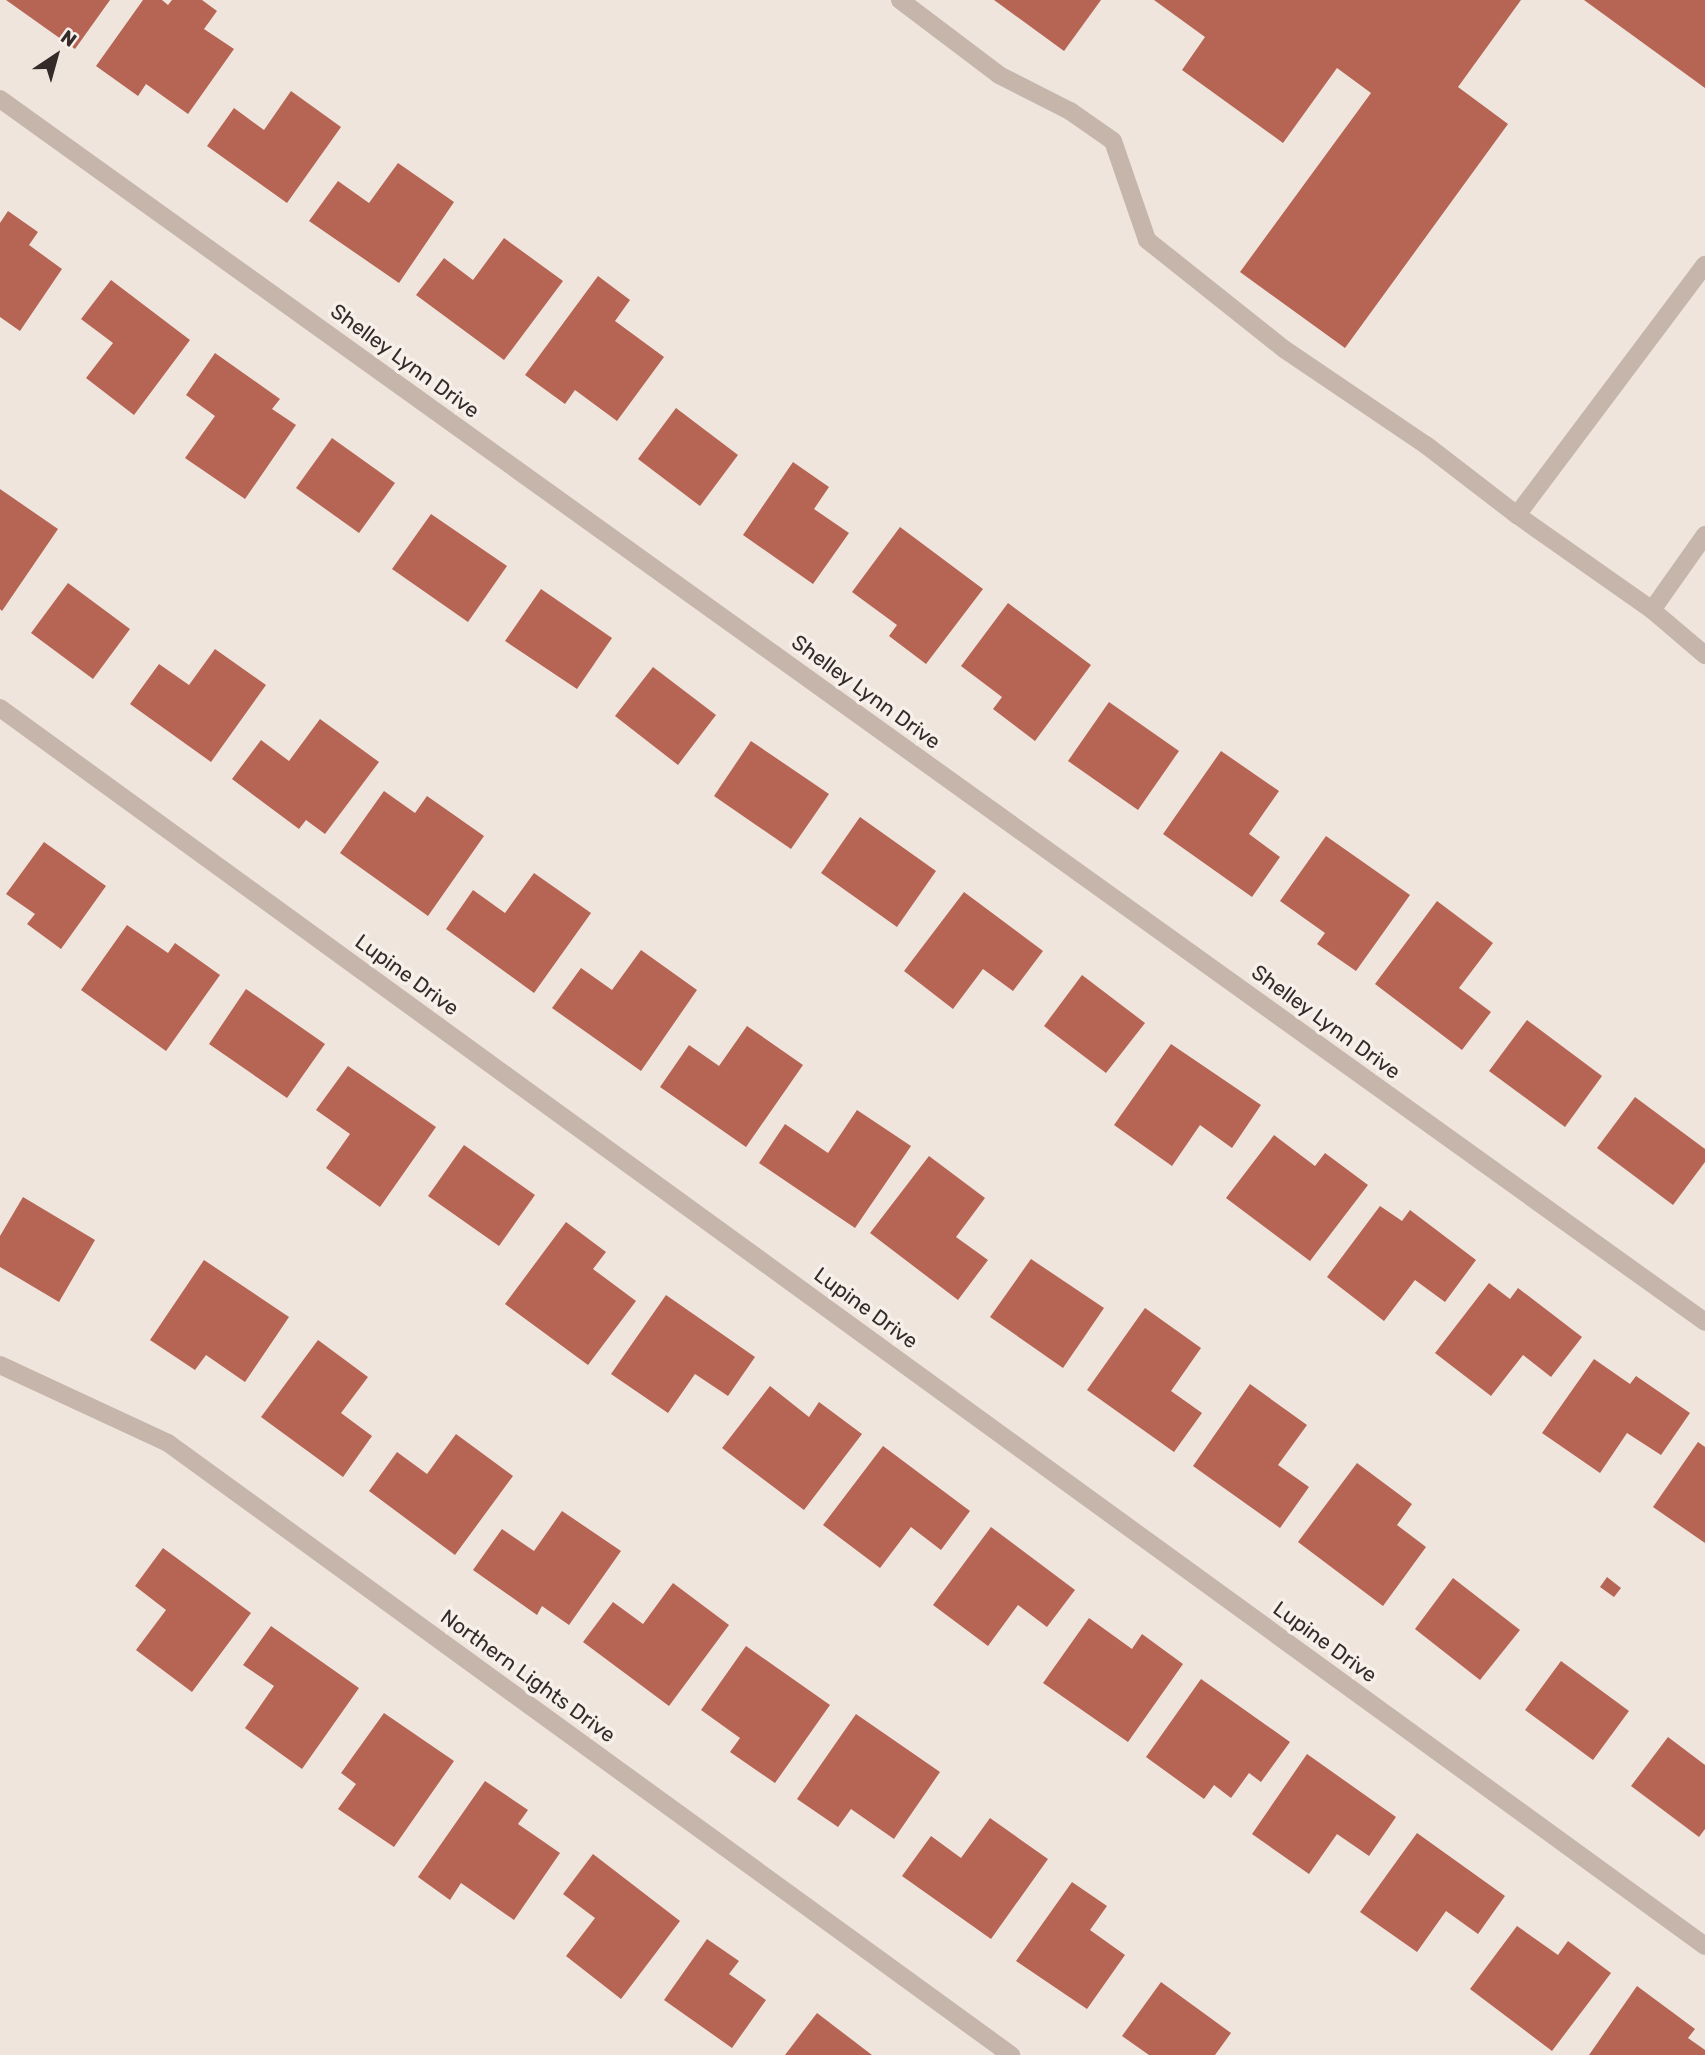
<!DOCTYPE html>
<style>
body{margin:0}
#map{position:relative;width:1705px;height:2055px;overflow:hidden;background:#efe5dd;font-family:Rubik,sans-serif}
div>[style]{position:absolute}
.building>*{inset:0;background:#b66554}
.service>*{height:18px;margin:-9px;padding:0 9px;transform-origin:9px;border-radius:9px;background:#c5b5aa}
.minor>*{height:18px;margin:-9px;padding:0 9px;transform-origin:9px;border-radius:9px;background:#c5b5aa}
span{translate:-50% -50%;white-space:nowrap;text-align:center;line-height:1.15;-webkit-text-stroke:7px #f7efe9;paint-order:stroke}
.street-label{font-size:21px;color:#342b29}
.north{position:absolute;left:21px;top:21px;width:70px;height:70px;-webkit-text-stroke:5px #f7efe9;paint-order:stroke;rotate:36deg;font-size:19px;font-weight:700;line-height:28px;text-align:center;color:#342b29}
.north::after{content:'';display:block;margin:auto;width:24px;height:32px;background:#342b29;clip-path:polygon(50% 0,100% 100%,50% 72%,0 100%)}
</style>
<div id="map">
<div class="building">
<div style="clip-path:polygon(6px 0,110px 0,75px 49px)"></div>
<div style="clip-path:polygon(143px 0,162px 0,168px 5px,172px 0,202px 0,217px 11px,204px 29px,234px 49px,188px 114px,146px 84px,138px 96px,96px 66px)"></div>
<div style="clip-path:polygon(994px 0,1101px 0,1064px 51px)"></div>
<div style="clip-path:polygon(1154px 0,1521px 0,1458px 87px,1508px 124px,1345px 348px,1240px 272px,1371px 93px,1337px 68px,1283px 143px,1182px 70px,1205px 37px)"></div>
<div style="clip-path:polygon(1584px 0,1705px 0,1705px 88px)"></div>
<div style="clip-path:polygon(291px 91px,341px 127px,287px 203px,207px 146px,234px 108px,264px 130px)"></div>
<div style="clip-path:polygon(398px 163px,454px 202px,399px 283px,309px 221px,338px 181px,369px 203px)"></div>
<div style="clip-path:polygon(8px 211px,38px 232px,29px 245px,62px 269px,20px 331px,0 317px,0 223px)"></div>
<div style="clip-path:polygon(504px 238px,563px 281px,504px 360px,416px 295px,444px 258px,473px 280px)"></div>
<div style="clip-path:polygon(598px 276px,630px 300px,615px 321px,664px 357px,617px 421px,575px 390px,565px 404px,525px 375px)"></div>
<div style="clip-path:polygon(111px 280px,190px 340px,134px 415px,86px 378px,113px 343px,81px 319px)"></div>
<div style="clip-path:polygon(215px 353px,280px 399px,272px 409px,296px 425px,245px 499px,185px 458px,215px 416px,186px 395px)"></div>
<div style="clip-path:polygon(676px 408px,738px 455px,700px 506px,638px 459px)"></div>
<div style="clip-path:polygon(332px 438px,395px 483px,359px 533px,296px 488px)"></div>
<div style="clip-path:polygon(793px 462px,829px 487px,814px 509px,849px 533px,813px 584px,743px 535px)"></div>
<div style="clip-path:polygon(0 489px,58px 529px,2px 611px,0 609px)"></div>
<div style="clip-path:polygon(431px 514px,507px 566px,468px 622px,392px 569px)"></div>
<div style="clip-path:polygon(900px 527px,983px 589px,926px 664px,889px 636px,897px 625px,852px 592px)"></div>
<div style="clip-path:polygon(68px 583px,130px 629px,93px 679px,31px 633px)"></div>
<div style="clip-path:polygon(541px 589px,612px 638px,577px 689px,505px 641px)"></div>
<div style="clip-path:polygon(1008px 603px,1091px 665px,1035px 741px,993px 709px,1002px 697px,961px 666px)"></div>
<div style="clip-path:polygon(215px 649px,266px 685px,211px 762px,130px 704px,159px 664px,189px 685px)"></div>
<div style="clip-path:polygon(653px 667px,716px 715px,678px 765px,615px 716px)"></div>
<div style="clip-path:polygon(1109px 702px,1179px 751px,1138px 810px,1068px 761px)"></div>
<div style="clip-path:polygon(320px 719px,379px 762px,325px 834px,306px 820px,299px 829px,232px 779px,261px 740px,289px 761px)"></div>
<div style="clip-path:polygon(751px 741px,829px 794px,791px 849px,714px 796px)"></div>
<div style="clip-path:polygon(1221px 751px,1279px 791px,1249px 834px,1280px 857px,1252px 897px,1163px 834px)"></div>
<div style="clip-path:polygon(384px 791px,415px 813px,427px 796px,484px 836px,428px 916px,340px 853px)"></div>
<div style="clip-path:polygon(860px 817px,936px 871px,897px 927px,821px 873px)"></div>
<div style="clip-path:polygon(1326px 836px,1410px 895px,1356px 971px,1317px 944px,1325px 933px,1280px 901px)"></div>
<div style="clip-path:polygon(44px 842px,106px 886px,61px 949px,27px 924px,35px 914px,6px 894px)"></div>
<div style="clip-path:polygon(534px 873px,591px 913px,534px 993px,446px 929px,473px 890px,505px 913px)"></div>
<div style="clip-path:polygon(964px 892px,1043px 951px,1013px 991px,983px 969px,953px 1009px,904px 971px)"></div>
<div style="clip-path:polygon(1437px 901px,1493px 943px,1459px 988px,1491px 1012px,1462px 1050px,1375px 984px)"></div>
<div style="clip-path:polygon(127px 925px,168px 953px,175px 943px,220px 975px,166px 1051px,81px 990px)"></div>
<div style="clip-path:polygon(641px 950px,697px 990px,641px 1071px,552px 1008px,581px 968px,612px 990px)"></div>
<div style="clip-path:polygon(1082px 975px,1145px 1023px,1106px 1073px,1044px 1026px)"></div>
<div style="clip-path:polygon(246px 989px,325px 1044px,287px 1098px,209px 1044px)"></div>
<div style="clip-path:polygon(1527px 1020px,1602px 1076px,1565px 1127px,1489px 1071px)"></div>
<div style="clip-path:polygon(747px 1026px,803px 1065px,746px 1147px,660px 1087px,689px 1045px,719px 1066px)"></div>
<div style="clip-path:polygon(1171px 1044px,1261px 1105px,1232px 1148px,1200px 1125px,1172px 1166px,1114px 1125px)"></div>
<div style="clip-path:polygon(348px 1066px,436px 1127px,380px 1207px,326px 1168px,350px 1134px,316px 1110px)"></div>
<div style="clip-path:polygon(1635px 1097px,1705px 1149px,1705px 1162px,1673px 1205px,1597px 1148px)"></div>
<div style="clip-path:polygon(857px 1110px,911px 1146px,855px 1228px,759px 1163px,785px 1124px,828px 1153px)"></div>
<div style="clip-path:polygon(1274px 1135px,1315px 1166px,1325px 1153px,1368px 1185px,1310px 1261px,1226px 1198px)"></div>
<div style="clip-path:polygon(464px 1145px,535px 1195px,499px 1246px,428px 1196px)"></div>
<div style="clip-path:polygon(929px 1156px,985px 1198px,956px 1237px,988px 1260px,958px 1300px,870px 1233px)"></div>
<div style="clip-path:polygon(23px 1197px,95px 1240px,59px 1302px,0 1267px,0 1236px)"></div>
<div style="clip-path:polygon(1380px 1206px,1402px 1221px,1410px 1210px,1476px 1260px,1445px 1302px,1415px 1280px,1384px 1321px,1327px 1277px)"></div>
<div style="clip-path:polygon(566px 1222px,606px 1252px,593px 1269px,636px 1301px,588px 1365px,505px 1304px)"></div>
<div style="clip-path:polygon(1031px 1259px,1104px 1308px,1063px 1368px,990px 1317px)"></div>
<div style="clip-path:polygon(204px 1260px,289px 1317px,245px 1382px,206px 1355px,195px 1370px,150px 1340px)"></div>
<div style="clip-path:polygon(1489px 1283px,1510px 1299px,1518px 1288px,1582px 1337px,1551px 1377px,1523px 1355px,1491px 1396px,1435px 1353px)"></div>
<div style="clip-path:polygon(666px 1295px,755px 1357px,728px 1396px,695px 1374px,668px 1413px,611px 1374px)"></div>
<div style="clip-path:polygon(1145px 1308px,1201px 1348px,1171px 1391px,1202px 1413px,1174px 1452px,1087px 1390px)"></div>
<div style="clip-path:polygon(318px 1340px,368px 1377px,341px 1413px,372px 1436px,343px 1477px,261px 1417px)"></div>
<div style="clip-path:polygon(1594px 1359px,1630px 1384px,1636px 1376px,1690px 1413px,1661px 1455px,1627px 1433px,1600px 1473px,1542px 1433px)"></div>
<div style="clip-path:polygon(1250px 1384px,1307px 1425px,1278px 1465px,1309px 1487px,1280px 1528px,1193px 1466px)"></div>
<div style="clip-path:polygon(770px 1386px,809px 1417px,819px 1402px,862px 1434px,804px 1510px,722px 1448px)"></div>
<div style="clip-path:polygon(456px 1434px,513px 1476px,455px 1555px,369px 1491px,397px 1452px,427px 1474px)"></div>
<div style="clip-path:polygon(1698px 1442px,1705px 1447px,1705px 1543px,1653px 1507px)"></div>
<div style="clip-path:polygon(883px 1446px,970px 1511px,941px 1550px,911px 1527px,880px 1568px,823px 1525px)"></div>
<div style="clip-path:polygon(1357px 1463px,1412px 1504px,1397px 1525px,1426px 1547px,1383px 1606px,1298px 1542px)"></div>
<div style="clip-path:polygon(562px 1511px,621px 1551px,569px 1625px,542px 1606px,537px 1615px,473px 1570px,502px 1529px,534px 1551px)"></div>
<div style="clip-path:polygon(991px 1527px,1075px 1590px,1047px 1627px,1018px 1605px,988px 1646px,933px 1605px)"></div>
<div style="clip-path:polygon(163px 1548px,251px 1613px,192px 1692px,136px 1650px,166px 1610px,135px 1586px)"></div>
<div style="clip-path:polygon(1607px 1577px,1621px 1588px,1614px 1597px,1600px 1587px)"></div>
<div style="clip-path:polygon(1453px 1578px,1520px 1630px,1480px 1680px,1415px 1629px)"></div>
<div style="clip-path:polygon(673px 1583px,729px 1625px,669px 1706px,583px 1642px,613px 1602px,643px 1624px)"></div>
<div style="clip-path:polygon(1089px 1618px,1132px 1649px,1142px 1634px,1183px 1664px,1128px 1742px,1043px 1683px)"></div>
<div style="clip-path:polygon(271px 1626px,359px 1688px,302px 1769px,245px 1728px,274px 1686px,243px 1665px)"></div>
<div style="clip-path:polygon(746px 1646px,830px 1705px,775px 1783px,730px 1752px,740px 1738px,701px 1710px)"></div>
<div style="clip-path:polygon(1561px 1661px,1629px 1711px,1593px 1760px,1525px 1710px)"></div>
<div style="clip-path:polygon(1201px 1679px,1290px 1742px,1261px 1782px,1249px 1773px,1231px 1798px,1214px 1785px,1204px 1799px,1146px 1757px)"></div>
<div style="clip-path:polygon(384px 1713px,454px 1761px,394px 1847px,338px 1809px,356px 1784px,341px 1773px)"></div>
<div style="clip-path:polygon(856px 1714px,940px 1772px,894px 1839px,851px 1809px,838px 1827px,797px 1799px)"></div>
<div style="clip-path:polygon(1668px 1737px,1705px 1765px,1705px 1829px,1699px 1837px,1631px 1786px)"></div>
<div style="clip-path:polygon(1307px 1754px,1396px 1817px,1369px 1856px,1337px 1834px,1309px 1874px,1252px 1834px)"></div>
<div style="clip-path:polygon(485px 1781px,528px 1810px,518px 1824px,560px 1853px,514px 1920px,461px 1883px,450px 1900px,418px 1877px)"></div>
<div style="clip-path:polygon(990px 1818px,1048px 1859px,991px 1939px,902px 1876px,931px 1836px,961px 1858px)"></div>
<div style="clip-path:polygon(1417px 1833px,1505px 1896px,1478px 1934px,1446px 1911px,1417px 1952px,1360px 1912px)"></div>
<div style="clip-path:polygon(593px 1854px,680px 1921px,621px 1999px,566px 1956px,595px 1918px,563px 1894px)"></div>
<div style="clip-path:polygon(1072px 1882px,1107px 1906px,1090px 1930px,1125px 1955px,1087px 2009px,1016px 1961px)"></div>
<div style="clip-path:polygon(1517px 1926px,1558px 1955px,1568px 1941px,1611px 1973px,1552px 2051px,1470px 1989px)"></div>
<div style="clip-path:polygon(707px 1939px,739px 1961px,729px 1974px,766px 2000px,732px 2048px,664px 2000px)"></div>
<div style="clip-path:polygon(1161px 1982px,1231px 2033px,1215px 2055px,1149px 2055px,1122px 2036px)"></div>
<div style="clip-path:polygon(1637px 1986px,1695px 2029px,1688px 2038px,1705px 2050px,1705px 2055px,1589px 2055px)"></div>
<div style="clip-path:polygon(817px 2013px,872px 2055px,785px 2055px)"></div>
</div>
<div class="service">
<div style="left:900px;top:0;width:124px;rotate:37.1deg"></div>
<div style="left:999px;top:75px;width:80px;rotate:26.9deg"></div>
<div style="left:1070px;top:111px;width:52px;rotate:34.9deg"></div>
<div style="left:1113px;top:141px;width:105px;rotate:71deg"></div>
<div style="left:1147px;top:240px;width:175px;rotate:38.5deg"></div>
<div style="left:1284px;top:349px;width:171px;rotate:34.1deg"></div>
<div style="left:1426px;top:445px;width:115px;rotate:37.6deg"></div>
<div style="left:1517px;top:515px;width:165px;rotate:35.1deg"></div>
<div style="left:1652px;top:610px;width:70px;rotate:40.3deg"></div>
<div style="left:1517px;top:515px;width:313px;rotate:-53.1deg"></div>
<div style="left:1652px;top:610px;width:92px;rotate:-54.8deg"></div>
</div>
<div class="minor">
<div style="left:0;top:99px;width:2098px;rotate:35.65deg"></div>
<div style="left:0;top:708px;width:2107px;rotate:35.98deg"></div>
<div style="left:0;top:1365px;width:185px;rotate:24.9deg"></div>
<div style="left:168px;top:1443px;width:1042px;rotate:35.98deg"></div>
</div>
<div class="street-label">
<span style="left:405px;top:361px;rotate:36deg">Shelley Lynn Drive</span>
<span style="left:866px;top:692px;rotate:36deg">Shelley Lynn Drive</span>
<span style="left:407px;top:975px;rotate:36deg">Lupine Drive</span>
<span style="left:1326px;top:1022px;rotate:36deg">Shelley Lynn Drive</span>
<span style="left:866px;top:1308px;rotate:36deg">Lupine Drive</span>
<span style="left:1325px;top:1642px;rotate:36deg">Lupine Drive</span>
<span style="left:528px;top:1676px;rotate:36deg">Northern Lights Drive</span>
</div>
<div class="north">N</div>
</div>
